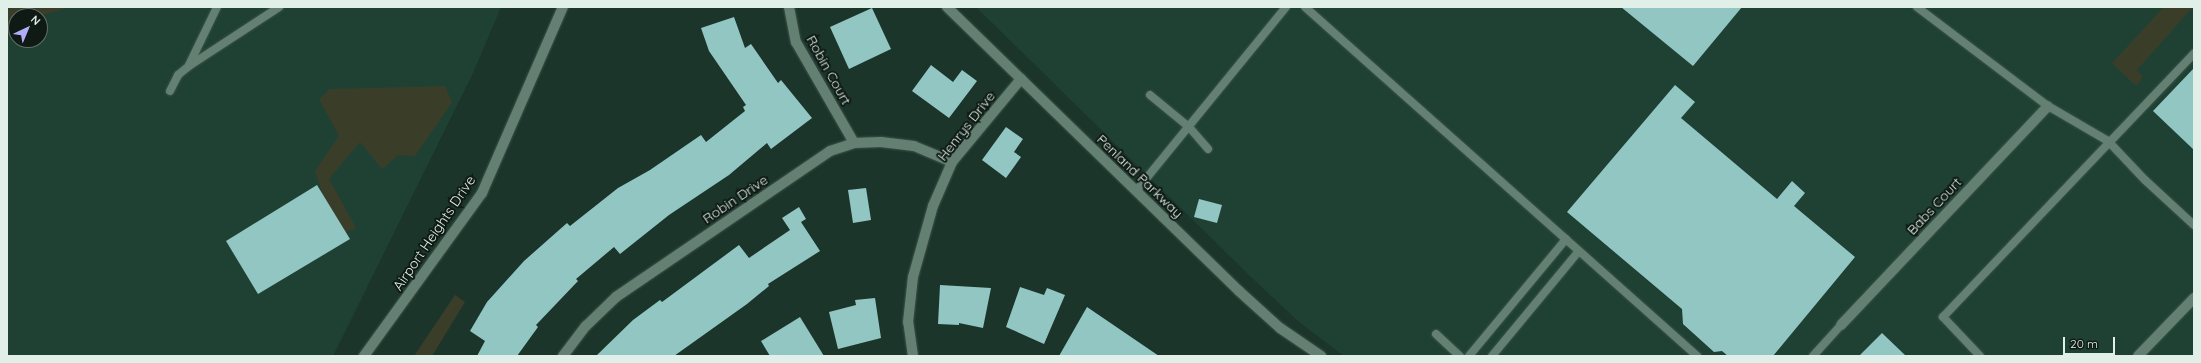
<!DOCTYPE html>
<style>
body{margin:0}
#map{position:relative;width:2201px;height:363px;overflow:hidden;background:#1c352b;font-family:Quicksand,sans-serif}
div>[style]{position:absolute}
.built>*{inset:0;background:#1f4134}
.green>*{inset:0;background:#3a3e29}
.building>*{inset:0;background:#92c6c2}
.roads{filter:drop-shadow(0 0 1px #3d534a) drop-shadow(0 0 1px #3d534a)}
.service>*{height:8px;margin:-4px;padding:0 4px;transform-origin:4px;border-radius:4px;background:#648073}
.minor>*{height:10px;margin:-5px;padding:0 5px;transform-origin:5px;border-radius:5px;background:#648073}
.tertiary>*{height:10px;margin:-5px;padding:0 5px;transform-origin:5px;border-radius:5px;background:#648073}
span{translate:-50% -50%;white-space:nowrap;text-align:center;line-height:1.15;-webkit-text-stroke:4px #0f1a15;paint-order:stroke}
.street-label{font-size:14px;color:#e0efe8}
.frame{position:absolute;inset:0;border:8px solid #e0efe8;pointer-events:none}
.north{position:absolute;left:8px;top:8px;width:40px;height:40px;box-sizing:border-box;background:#0f1a15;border:1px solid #636f69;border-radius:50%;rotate:44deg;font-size:11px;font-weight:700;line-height:16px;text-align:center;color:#e0efe8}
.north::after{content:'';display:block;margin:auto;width:14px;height:18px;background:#b3adf9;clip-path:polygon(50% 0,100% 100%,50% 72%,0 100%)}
.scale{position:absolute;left:2063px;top:337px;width:52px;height:18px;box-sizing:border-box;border:2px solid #e0efe8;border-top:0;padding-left:5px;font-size:12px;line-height:14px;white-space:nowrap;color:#e0efe8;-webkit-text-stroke:3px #0f1a15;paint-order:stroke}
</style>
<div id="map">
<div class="built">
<div style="clip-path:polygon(evenodd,7px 7px,501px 7px,473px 73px,333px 356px,7px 356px,7px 7px,16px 16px,40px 16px,40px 40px,16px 40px,16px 16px)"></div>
<div style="clip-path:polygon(976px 7px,2194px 7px,2194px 356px,1344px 356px,1299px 322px,1251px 277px)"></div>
</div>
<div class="green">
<div style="clip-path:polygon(7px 7px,71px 7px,39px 16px,16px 16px,16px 29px,7px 36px)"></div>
<div style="clip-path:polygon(2164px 7px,2193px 7px,2137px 70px,2143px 77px,2136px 86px,2112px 63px)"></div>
<div style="clip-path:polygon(445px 86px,452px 102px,415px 156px,398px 155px,382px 169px,360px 142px,329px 179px,356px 228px,346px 232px,323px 195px,315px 171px,339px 136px,319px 99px,330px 89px)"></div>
<div style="clip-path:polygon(455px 295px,465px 302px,432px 356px,414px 356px)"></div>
</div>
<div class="building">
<div style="clip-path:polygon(1621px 7px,1742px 7px,1693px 66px)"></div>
<div style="clip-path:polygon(872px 8px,891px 49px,849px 69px,830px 27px)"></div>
<div style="clip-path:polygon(734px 17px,745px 48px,751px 44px,778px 83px,781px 80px,812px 118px,771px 149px,767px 143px,729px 175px,669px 215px,620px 254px,614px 247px,576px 279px,578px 281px,536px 325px,538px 327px,517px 356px,477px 356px,485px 341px,470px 331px,487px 302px,524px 261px,567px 223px,570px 226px,618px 188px,650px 170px,701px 135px,706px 142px,745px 111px,743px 107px,746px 105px,709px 51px,701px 28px)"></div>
<div style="clip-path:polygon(931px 65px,953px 82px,962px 70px,977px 81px,949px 118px,912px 91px)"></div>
<div style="clip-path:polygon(2194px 68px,2194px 150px,2153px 111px)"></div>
<div style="clip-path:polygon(1675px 85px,1695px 102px,1681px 118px,1777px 199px,1792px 181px,1805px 193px,1794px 206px,1855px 257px,1773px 356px,1728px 356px,1722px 351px,1714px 352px,1683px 324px,1682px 309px,1567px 212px)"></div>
<div style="clip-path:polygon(1006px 127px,1023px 139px,1014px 152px,1021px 157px,1006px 178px,982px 160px)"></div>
<div style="clip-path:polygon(317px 185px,350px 239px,258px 294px,226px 241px)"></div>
<div style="clip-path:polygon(866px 188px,871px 220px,853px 223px,848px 190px)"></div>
<div style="clip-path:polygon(1199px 199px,1222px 205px,1217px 223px,1194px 217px)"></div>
<div style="clip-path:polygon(799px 207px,806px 219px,801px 222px,820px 251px,768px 284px,769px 286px,747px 304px,674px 356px,596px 356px,633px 320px,660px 300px,662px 302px,739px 245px,749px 258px,790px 230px,782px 218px)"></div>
<div style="clip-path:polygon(940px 285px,991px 288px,983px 328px,959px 323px,959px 325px,938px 324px)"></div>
<div style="clip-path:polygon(1020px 287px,1044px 295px,1047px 288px,1065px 295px,1044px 344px,1006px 327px)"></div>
<div style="clip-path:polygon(875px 298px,881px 338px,838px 349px,829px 312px,856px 305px,855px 300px)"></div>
<div style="clip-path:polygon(1087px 307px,1159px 356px,1059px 356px)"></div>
<div style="clip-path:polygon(800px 317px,824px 356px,770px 356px,761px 341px)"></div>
<div style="clip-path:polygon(1882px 333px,1906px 356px,1859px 356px)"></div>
</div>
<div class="roads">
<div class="service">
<div style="left:1305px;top:7px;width:525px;rotate:41.68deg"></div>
<div style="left:1917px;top:7px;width:164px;rotate:37.1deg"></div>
<div style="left:2048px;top:106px;width:69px;rotate:30.3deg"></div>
<div style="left:2108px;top:141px;width:54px;rotate:46.5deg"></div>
<div style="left:2145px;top:180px;width:67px;rotate:42.6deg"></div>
<div style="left:189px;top:65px;width:64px;rotate:-64.2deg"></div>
<div style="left:170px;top:91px;width:18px;rotate:-63deg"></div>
<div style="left:178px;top:75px;width:14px;rotate:-39deg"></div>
<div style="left:189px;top:66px;width:108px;rotate:-33.2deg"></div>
<div style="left:1150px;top:95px;width:50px;rotate:39.4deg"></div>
<div style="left:1189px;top:127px;width:29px;rotate:49deg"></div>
<div style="left:1136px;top:191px;width:237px;rotate:-50.8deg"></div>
<div style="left:1436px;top:334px;width:33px;rotate:43deg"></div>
<div style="left:1469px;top:356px;width:152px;rotate:-50.3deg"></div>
<div style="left:1492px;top:356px;width:136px;rotate:-50.4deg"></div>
<div style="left:1813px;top:356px;width:42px;rotate:-47.9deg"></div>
<div style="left:1980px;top:356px;width:54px;rotate:-133.5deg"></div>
<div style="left:1943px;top:317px;width:364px;rotate:-46.4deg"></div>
</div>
<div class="minor">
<div style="left:789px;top:7px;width:36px;rotate:79deg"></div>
<div style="left:796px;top:42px;width:116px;rotate:60.1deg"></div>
<div style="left:1841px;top:325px;width:301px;rotate:-46.6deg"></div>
<div style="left:563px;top:356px;width:38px;rotate:-53deg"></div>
<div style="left:586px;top:326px;width:42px;rotate:-44deg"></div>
<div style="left:616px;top:297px;width:259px;rotate:-34.3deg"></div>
<div style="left:830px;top:151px;width:25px;rotate:-18deg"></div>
<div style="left:854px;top:143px;width:27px;rotate:-2deg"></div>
<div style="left:881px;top:142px;width:33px;rotate:7deg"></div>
<div style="left:914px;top:146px;width:41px;rotate:22.8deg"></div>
<div style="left:913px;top:356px;width:34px;rotate:-98deg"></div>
<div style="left:908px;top:322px;width:45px;rotate:-83.7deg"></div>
<div style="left:913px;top:277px;width:74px;rotate:-74.3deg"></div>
<div style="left:933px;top:206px;width:48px;rotate:-66.6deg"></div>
<div style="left:952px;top:162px;width:108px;rotate:-50.3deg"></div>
<div style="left:2138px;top:356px;width:81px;rotate:-46deg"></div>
</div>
<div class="tertiary">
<div style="left:947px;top:7px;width:407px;rotate:44.2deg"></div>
<div style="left:1239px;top:291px;width:55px;rotate:42.1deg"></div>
<div style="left:1280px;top:328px;width:50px;rotate:34.3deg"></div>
<div style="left:364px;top:356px;width:201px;rotate:-54.1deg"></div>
<div style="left:482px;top:193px;width:203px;rotate:-66.5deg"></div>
</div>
</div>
<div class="street-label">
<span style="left:829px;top:70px;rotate:61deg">Robin Court</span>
<span style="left:966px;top:126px;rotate:-52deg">Henrys Drive</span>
<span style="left:1140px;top:176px;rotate:44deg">Penland Parkway</span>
<span style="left:735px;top:199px;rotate:-34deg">Robin Drive</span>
<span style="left:1934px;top:206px;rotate:-47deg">Babs Court</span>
<span style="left:434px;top:233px;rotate:-56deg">Airport Heights Drive</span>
</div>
<div class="frame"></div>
<div class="north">N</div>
<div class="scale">20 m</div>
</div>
